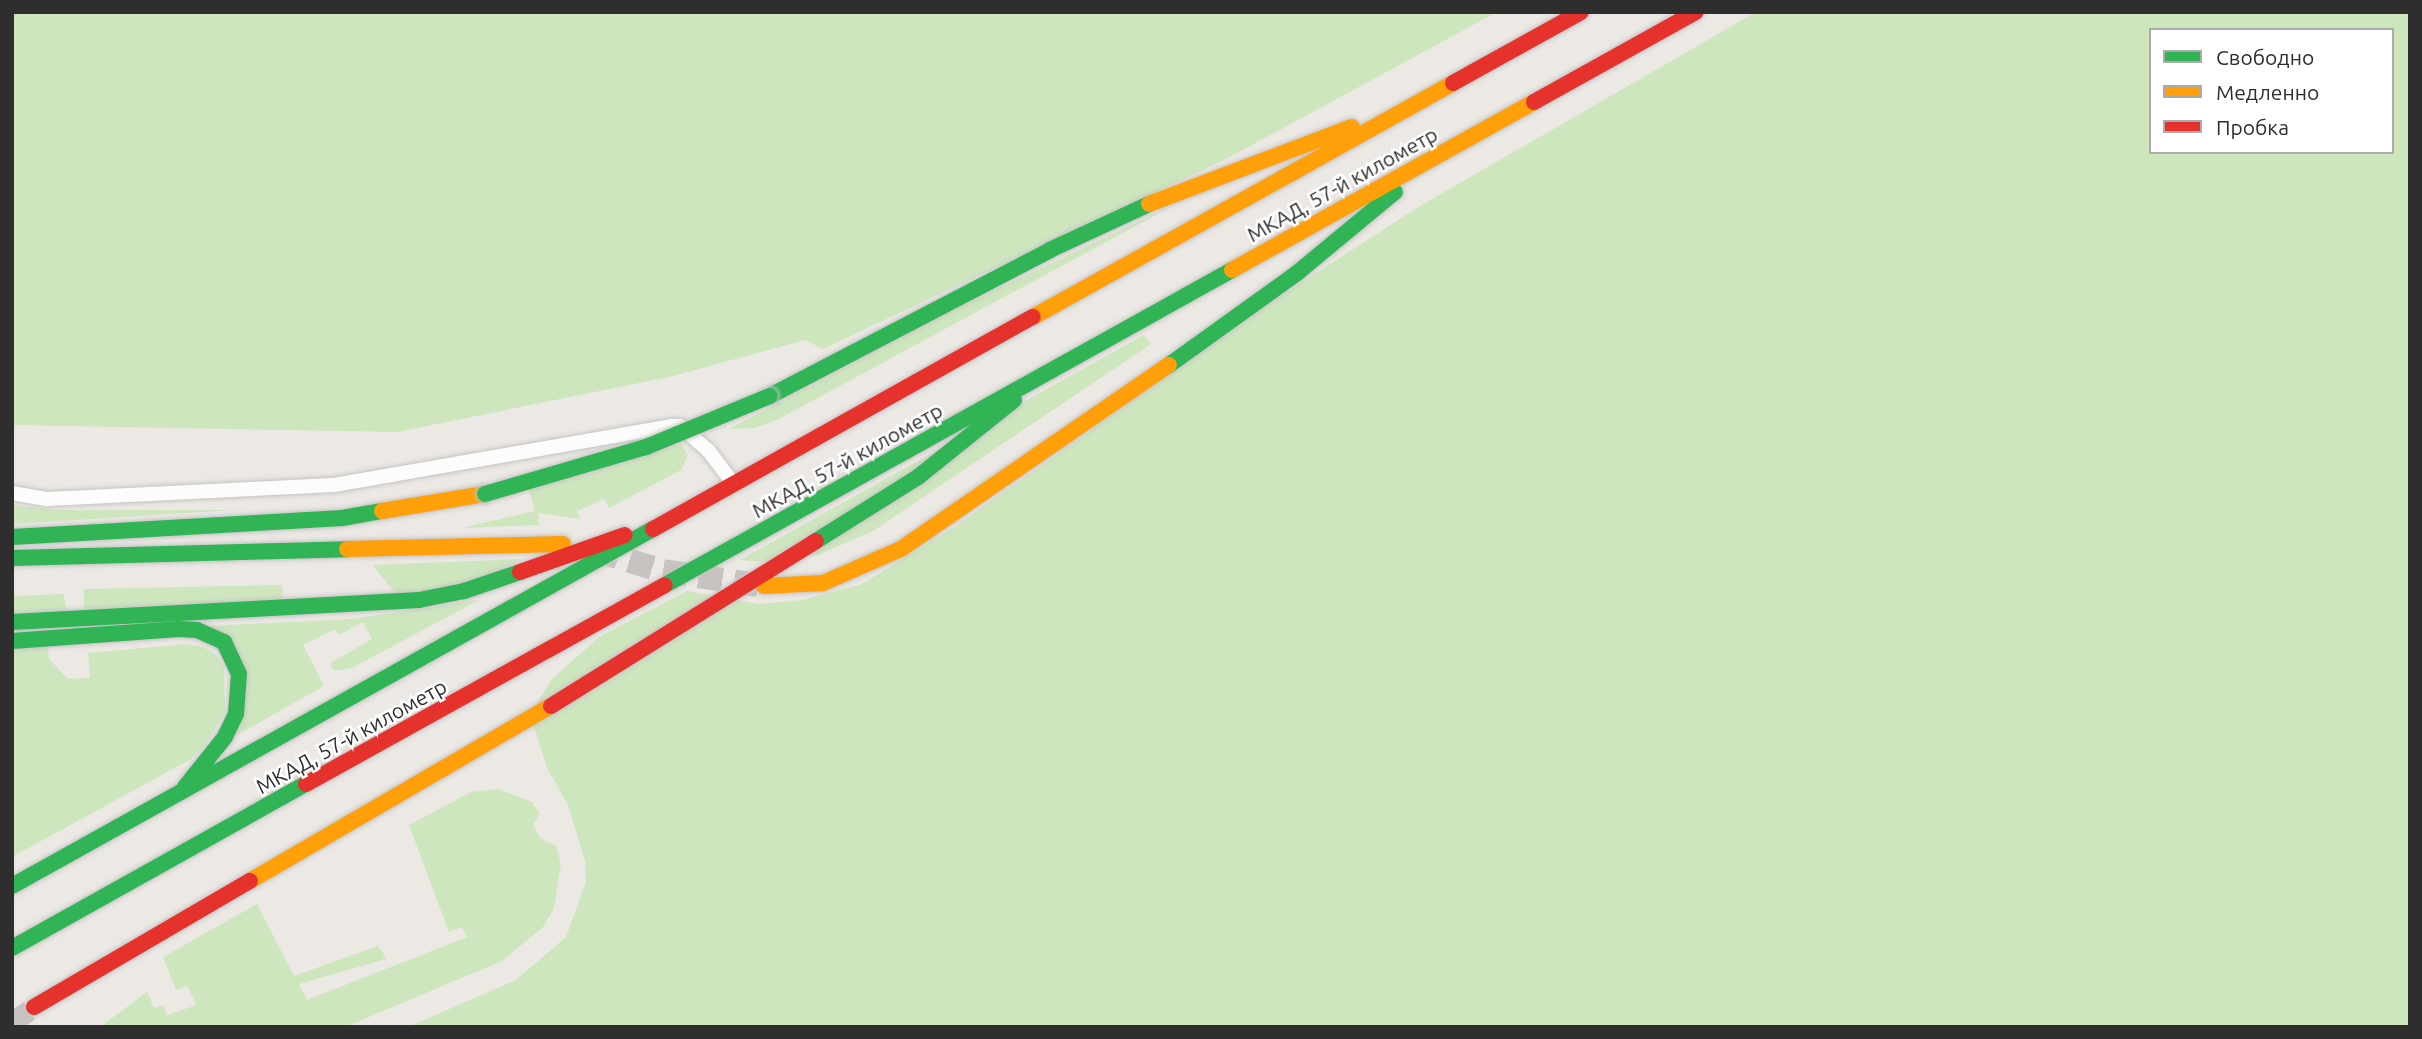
<!DOCTYPE html>
<meta charset="utf-8">
<style>
body{margin:0}
#map{position:relative;width:2422px;height:1039px;overflow:hidden;background:#ece8e4;font-family:Ubuntu,sans-serif}
div>[style]{position:absolute}
.green>*{inset:0;background:#cee6be}
.primary-tunnel>*{height:21px;margin-top:-10.5px;transform-origin:0;background:repeating-linear-gradient(90deg,#c6c3c0 0 21px,transparent 0 31px)}
.highway-tunnel>*{height:24px;margin-top:-12px;transform-origin:0;background:repeating-linear-gradient(90deg,#c6c3c0 0 24px,transparent 0 36px)}
.roads{filter:drop-shadow(0 0 2px #c5c4c5) drop-shadow(0 0 2px #c5c4c5)}
.street>*{height:14px;margin:-7px;padding:0 7px;transform-origin:7px;border-radius:7px;background:#fcfcfb}
.fast>*{height:16px;margin:-8px;padding:0 8px;transform-origin:8px;border-radius:8px;background:#30b455}
.slow>*{height:16px;margin:-8px;padding:0 8px;transform-origin:8px;border-radius:8px;background:#ff9f0a}
.jam>*{height:16px;margin:-8px;padding:0 8px;transform-origin:8px;border-radius:8px;background:#e5322d}
.bridges{filter:drop-shadow(0 0 2px #c6c5c4) drop-shadow(0 0 2px #c6c5c4)}
.fast-bridge>*{height:16px;margin:-8px;padding:0 8px;transform-origin:8px;border-radius:8px;background:#30b455}
span{translate:-50% -50%;white-space:nowrap;text-align:center;line-height:1.15;-webkit-text-stroke:5px #fff;paint-order:stroke}
.street-label{font-size:21px;color:#2e2e2e}
.frame{position:absolute;inset:0;border:14px solid #2e2e2e;pointer-events:none}
.legend{position:absolute;left:2149px;top:28px;width:245px;height:126px;box-sizing:border-box;background:#fff;border:2px solid #ababab;margin:0;padding:9px 12px;list-style:none;font-size:21px;color:#2e2e2e}
.legend li{display:flex;align-items:center;gap:14px;height:35px}
.legend b{width:35px;border:2px solid #ababab}
</style>
<div id="map">
<div class="green">
<div style="clip-path:polygon(12px 12px,1497px 12px,1226px 159px,823px 349px,805px 340px,669px 377px,397px 432px,12px 425px)"></div>
<div style="clip-path:polygon(evenodd,1756px 12px,2410px 12px,2410px 1027px,408px 1027px,516px 980px,566px 937px,586px 882px,585px 861px,568px 805px,547px 768px,530px 714px,552px 679px,599px 637px,687px 591px,759px 604px,802px 600px,862px 584px,956px 526px,1282px 295px,1420px 206px,1756px 12px,2151px 30px,2392px 30px,2392px 152px,2151px 152px,2151px 30px)"></div>
<div style="clip-path:polygon(1178px 203px,777px 420px,754px 428px,729px 429px,970px 302px)"></div>
<div style="clip-path:polygon(1144px 335px,1151px 344px,873px 531px,818px 555px,764px 562px,740px 560px)"></div>
<div style="clip-path:polygon(681px 444px,688px 455px,681px 470px,609px 508px,604px 499px,577px 511px,580px 519px,538px 513px,539px 525px,461px 528px,535px 511px,529px 490px)"></div>
<div style="clip-path:polygon(12px 505px,58px 510px,233px 510px,12px 524px)"></div>
<div style="clip-path:polygon(521px 559px,485px 579px,398px 596px,372px 565px)"></div>
<div style="clip-path:polygon(282px 585px,283px 603px,84px 612px,84px 589px)"></div>
<div style="clip-path:polygon(64px 594px,66px 610px,46px 626px,49px 659px,68px 679px,90px 678px,88px 653px,187px 644px,203px 647px,215px 654px,224px 667px,225px 712px,205px 745px,191px 759px,12px 857px,12px 596px)"></div>
<div style="clip-path:polygon(479px 600px,352px 668px,335px 671px,331px 667px,332px 662px,372px 639px,363px 622px,339px 635px,335px 629px,303px 645px,324px 686px,237px 735px,248px 689px,247px 671px,208px 626px,351px 619px)"></div>
<div style="clip-path:polygon(498px 789px,532px 802px,540px 814px,533px 825px,540px 838px,556px 846px,561px 864px,554px 908px,543px 927px,502px 961px,345px 1027px,100px 1027px,147px 992px,154px 1008px,163px 1005px,167px 1015px,197px 1005px,187px 986px,176px 990px,163px 957px,257px 904px,294px 976px,378px 946px,383px 953px,386px 959px,299px 984px,307px 1000px,467px 937px,462px 927px,449px 932px,409px 825px,471px 792px)"></div>
</div>
<div class="primary-tunnel">
<div style="left:12px;top:1022px;width:27px;rotate:-34deg"></div>
</div>
<div class="highway-tunnel">
<div style="left:595px;top:550px;width:71px;rotate:17.2deg"></div>
<div style="left:663px;top:571px;width:102px;rotate:8.4deg"></div>
</div>
<div class="roads">
<div class="street">
<div style="left:12px;top:493px;width:36px;rotate:10deg"></div>
<div style="left:47px;top:499px;width:287px;rotate:-2.8deg"></div>
<div style="left:334px;top:485px;width:342px;rotate:-9.9deg"></div>
<div style="left:671px;top:426px;width:9px"></div>
<div style="left:680px;top:426px;width:37px;rotate:41deg"></div>
<div style="left:708px;top:450px;width:41px;rotate:52.9deg"></div>
</div>
<div class="fast">
<div style="left:1169px;top:365px;width:158px;rotate:-35.7deg"></div>
<div style="left:1297px;top:273px;width:127px;rotate:-39.6deg"></div>
<div style="left:770px;top:396px;width:316px;rotate:-27.5deg"></div>
<div style="left:1050px;top:250px;width:109px;rotate:-24.9deg"></div>
<div style="left:12px;top:537px;width:331px;rotate:-3.3deg"></div>
<div style="left:342px;top:518px;width:41px;rotate:-9.9deg"></div>
<div style="left:816px;top:541px;width:120px;rotate:-32.1deg"></div>
<div style="left:918px;top:477px;width:123px;rotate:-38.7deg"></div>
<div style="left:12px;top:558px;width:335px;rotate:-1.5deg"></div>
<div style="left:665px;top:585px;width:649px;rotate:-29.05deg"></div>
<div style="left:12px;top:622px;width:408px;rotate:-3.1deg"></div>
<div style="left:419px;top:600px;width:46px;rotate:-11.3deg"></div>
<div style="left:464px;top:591px;width:59px;rotate:-18.7deg"></div>
<div style="left:12px;top:641px;width:167px;rotate:-4.1deg"></div>
<div style="left:179px;top:629px;width:18px;rotate:3deg"></div>
<div style="left:197px;top:630px;width:30px;rotate:24deg"></div>
<div style="left:224px;top:642px;width:35px;rotate:65deg"></div>
<div style="left:239px;top:674px;width:40px;rotate:94.3deg"></div>
<div style="left:236px;top:714px;width:25px;rotate:116deg"></div>
<div style="left:225px;top:737px;width:64px;rotate:128.7deg"></div>
<div style="left:12px;top:886px;width:734px;rotate:-29.12deg"></div>
<div style="left:12px;top:948px;width:337px;rotate:-29.2deg"></div>
</div>
<div class="slow">
<div style="left:1149px;top:204px;width:217px;rotate:-20.8deg"></div>
<div style="left:1232px;top:270px;width:346px;rotate:-29.1deg"></div>
<div style="left:1033px;top:317px;width:481px;rotate:-29.1deg"></div>
<div style="left:382px;top:511px;width:104px;rotate:-9.4deg"></div>
<div style="left:347px;top:549px;width:216px;rotate:-1.3deg"></div>
<div style="left:764px;top:586px;width:59px;rotate:-2.9deg"></div>
<div style="left:823px;top:583px;width:85px;rotate:-23.6deg"></div>
<div style="left:901px;top:549px;width:325px;rotate:-34.5deg"></div>
<div style="left:250px;top:881px;width:348px;rotate:-30.2deg"></div>
</div>
<div class="jam">
<div style="left:1453px;top:83px;width:146px;rotate:-29deg"></div>
<div style="left:1534px;top:102px;width:185px;rotate:-29.1deg"></div>
<div style="left:653px;top:529px;width:435px;rotate:-29.2deg"></div>
<div style="left:520px;top:572px;width:111px;rotate:-19.4deg"></div>
<div style="left:551px;top:706px;width:312px;rotate:-31.9deg"></div>
<div style="left:306px;top:784px;width:410px;rotate:-29deg"></div>
<div style="left:34px;top:1007px;width:250px;rotate:-30.3deg"></div>
</div>
</div>
<div class="bridges">
<div class="fast-bridge">
<div style="left:485px;top:494px;width:168px;rotate:-16.3deg"></div>
<div style="left:646px;top:447px;width:134px;rotate:-22.4deg"></div>
</div>
</div>
<div class="street-label">
<span style="left:1342px;top:184px;rotate:-29deg">МКАД, 57-й километр</span>
<span style="left:847px;top:460px;rotate:-29deg">МКАД, 57-й километр</span>
<span style="left:351px;top:736px;rotate:-29deg">МКАД, 57-й километр</span>
</div>
<div class="frame"></div>
<ul class="legend">
<li><b style="height:9px;background:#30b455"></b>Свободно</li>
<li><b style="height:9px;background:#ff9f0a"></b>Медленно</li>
<li><b style="height:9px;background:#e5322d"></b>Пробка</li>
</ul>
</div>
